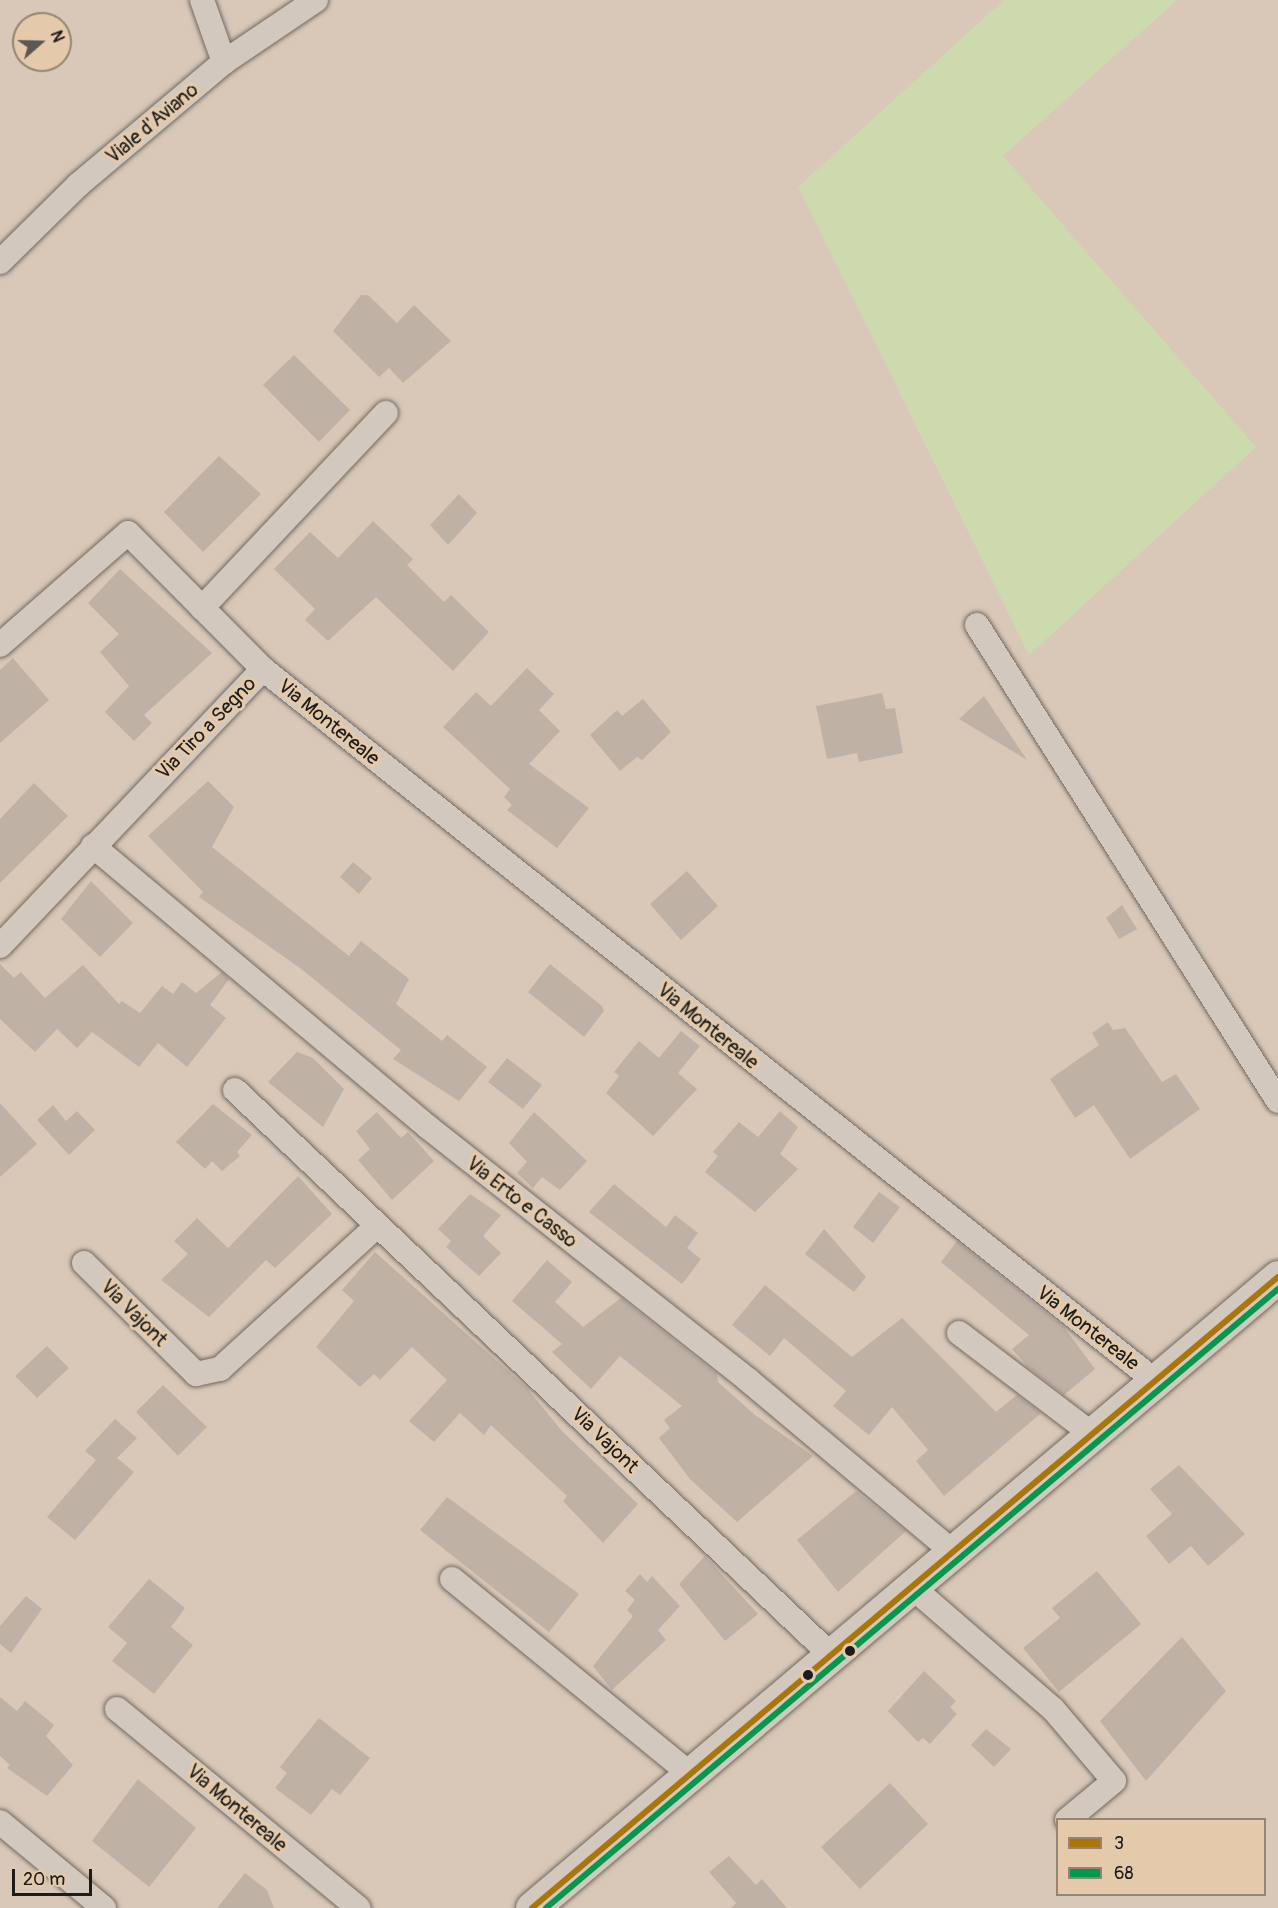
<!DOCTYPE html>
<style>
body{margin:0}
#map{position:relative;width:1278px;height:1908px;overflow:hidden;background:#d9c8b7;font-family:Pangolin,sans-serif}
div>[style]{position:absolute}
.green>*{inset:0;background:#ccdaad}
.building>*{inset:0;background:#c0b1a5}
.roads{filter:drop-shadow(0 0 2px #716962) drop-shadow(0 0 2px #716962)}
.street>*{height:24px;margin:-12px;padding:0 12px;transform-origin:12px;border-radius:12px;background:#d2c8bd}
.primary>*{height:33px;margin:-16.5px;padding:0 16.5px;transform-origin:16.5px;border-radius:16.5px;background:#d2c8bd}
.bus-1>*{height:6px;margin:-3px;padding:0 3px;transform-origin:3px;border-radius:3px;background:#aa760a}
.bus-2>*{height:6px;margin:-3px;padding:0 3px;transform-origin:3px;border-radius:3px;background:#03984c}
.dots>*{width:16px;height:16px;translate:-50% -50%;box-sizing:border-box;border:3px solid #e4caab;border-radius:50%}
span{translate:-50% -50%;white-space:nowrap;text-align:center;line-height:1.15;-webkit-text-stroke:6px #e4caab;paint-order:stroke}
.street-label{font-size:20px;color:#1c1c1c}
.legend{position:absolute;left:1056px;top:1818px;width:210px;height:78px;box-sizing:border-box;background:#e4caab;border:2px solid #948472;margin:0;padding:8px 10px;list-style:none;font-size:18px;color:#1c1c1c}
.legend li{display:flex;align-items:center;gap:12px;height:30px}
.legend b{width:30px;border:2px solid #948472}
.north{position:absolute;left:12px;top:12px;width:60px;height:60px;box-sizing:border-box;background:#e4caab;border:2px solid #948472;border-radius:50%;rotate:70deg;font-size:16px;font-weight:700;line-height:24px;text-align:center;color:#1c1c1c}
.north::after{content:'';display:block;margin:auto;width:21px;height:27px;background:#5e5852;clip-path:polygon(50% 0,100% 100%,50% 72%,0 100%)}
.scale{position:absolute;left:12px;top:1869px;width:80px;height:27px;box-sizing:border-box;border:3px solid #1c1c1c;border-top:0;padding-left:8px;font-size:18px;line-height:21px;white-space:nowrap;color:#1c1c1c;-webkit-text-stroke:4px #e4caab;paint-order:stroke}
</style>
<div id="map">
<div class="green">
<div style="clip-path:polygon(1004px 0,1177px 0,1003px 156px,1256px 447px,1029px 655px,798px 187px)"></div>
</div>
<div class="building">
<div style="clip-path:polygon(361px 295px,368px 295px,397px 323px,414px 305px,451px 341px,403px 383px,389px 368px,379px 377px,333px 331px)"></div>
<div style="clip-path:polygon(294px 355px,350px 410px,319px 442px,263px 385px)"></div>
<div style="clip-path:polygon(219px 456px,261px 494px,203px 552px,164px 512px)"></div>
<div style="clip-path:polygon(459px 494px,477px 513px,448px 545px,430px 525px)"></div>
<div style="clip-path:polygon(373px 521px,413px 559px,407px 565px,444px 602px,451px 595px,489px 632px,453px 671px,376px 597px,328px 641px,305px 620px,315px 609px,274px 569px,310px 532px,338px 558px)"></div>
<div style="clip-path:polygon(120px 569px,212px 653px,144px 715px,152px 723px,134px 741px,105px 712px,129px 686px,100px 652px,119px 634px,88px 603px)"></div>
<div style="clip-path:polygon(13px 658px,49px 700px,0 743px,0 670px)"></div>
<div style="clip-path:polygon(527px 668px,554px 694px,539px 710px,560px 731px,529px 764px,589px 808px,557px 848px,507px 810px,512px 805px,504px 797px,510px 789px,443px 727px,476px 692px,491px 706px)"></div>
<div style="clip-path:polygon(882px 693px,886px 709px,895px 708px,903px 753px,859px 762px,857px 753px,827px 759px,816px 706px)"></div>
<div style="clip-path:polygon(984px 696px,1027px 760px,959px 719px)"></div>
<div style="clip-path:polygon(643px 699px,671px 732px,642px 760px,637px 757px,620px 771px,590px 735px,617px 710px,622px 716px)"></div>
<div style="clip-path:polygon(208px 781px,234px 807px,212px 847px,349px 956px,361px 941px,409px 979px,396px 1004px,442px 1041px,447px 1035px,487px 1067px,459px 1101px,393px 1059px,401px 1050px,300px 968px,199px 897px,203px 892px,148px 836px)"></div>
<div style="clip-path:polygon(34px 783px,68px 816px,0 883px,0 819px)"></div>
<div style="clip-path:polygon(353px 862px,372px 878px,359px 894px,340px 877px)"></div>
<div style="clip-path:polygon(687px 871px,718px 906px,681px 940px,650px 904px)"></div>
<div style="clip-path:polygon(91px 881px,133px 923px,100px 957px,61px 919px)"></div>
<div style="clip-path:polygon(1122px 905px,1137px 929px,1119px 939px,1106px 918px)"></div>
<div style="clip-path:polygon(0 964px,14px 978px,21px 972px,45px 998px,83px 965px,119px 1004px,122px 1001px,140px 1013px,162px 986px,173px 994px,182px 982px,196px 993px,222px 972px,229px 979px,210px 1005px,226px 1018px,187px 1067px,158px 1043px,139px 1067px,92px 1032px,77px 1048px,57px 1029px,35px 1052px,0 1019px)"></div>
<div style="clip-path:polygon(550px 964px,602px 1006px,604px 1011px,584px 1037px,528px 992px)"></div>
<div style="clip-path:polygon(1108px 1022px,1113px 1030px,1125px 1028px,1162px 1082px,1176px 1074px,1200px 1109px,1130px 1159px,1094px 1105px,1075px 1118px,1050px 1079px,1099px 1045px,1092px 1033px)"></div>
<div style="clip-path:polygon(681px 1031px,700px 1046px,678px 1073px,697px 1089px,653px 1136px,606px 1093px,619px 1076px,614px 1072px,639px 1041px,659px 1058px)"></div>
<div style="clip-path:polygon(297px 1052px,313px 1058px,344px 1089px,323px 1127px,268px 1082px)"></div>
<div style="clip-path:polygon(507px 1058px,542px 1085px,523px 1109px,488px 1082px)"></div>
<div style="clip-path:polygon(0 1103px,37px 1144px,0 1177px)"></div>
<div style="clip-path:polygon(213px 1104px,252px 1135px,237px 1152px,240px 1156px,222px 1171px,212px 1161px,205px 1169px,176px 1142px)"></div>
<div style="clip-path:polygon(53px 1105px,66px 1121px,77px 1111px,95px 1130px,69px 1155px,37px 1120px)"></div>
<div style="clip-path:polygon(780px 1111px,798px 1127px,780px 1154px,798px 1169px,755px 1212px,705px 1172px,718px 1156px,713px 1152px,739px 1122px,758px 1137px)"></div>
<div style="clip-path:polygon(377px 1112px,401px 1138px,408px 1132px,434px 1161px,392px 1200px,358px 1160px,370px 1149px,356px 1131px)"></div>
<div style="clip-path:polygon(534px 1112px,587px 1161px,560px 1190px,542px 1177px,533px 1188px,517px 1173px,527px 1162px,509px 1143px)"></div>
<div style="clip-path:polygon(298px 1176px,332px 1214px,275px 1268px,266px 1260px,209px 1317px,161px 1280px,188px 1254px,174px 1241px,197px 1218px,228px 1248px)"></div>
<div style="clip-path:polygon(614px 1184px,666px 1227px,675px 1215px,698px 1233px,687px 1248px,701px 1259px,682px 1284px,589px 1212px)"></div>
<div style="clip-path:polygon(879px 1192px,900px 1207px,873px 1243px,853px 1227px)"></div>
<div style="clip-path:polygon(470px 1194px,501px 1215px,483px 1236px,501px 1253px,479px 1276px,446px 1247px,451px 1241px,438px 1229px)"></div>
<div style="clip-path:polygon(824px 1229px,866px 1277px,854px 1292px,805px 1254px)"></div>
<div style="clip-path:polygon(957px 1241px,1064px 1327px,1095px 1369px,1064px 1395px,1028px 1367px,1012px 1349px,1029px 1335px,941px 1262px)"></div>
<div style="clip-path:polygon(375px 1252px,526px 1387px,562px 1431px,638px 1504px,603px 1543px,563px 1501px,567px 1496px,491px 1425px,484px 1435px,460px 1413px,434px 1442px,409px 1421px,447px 1380px,412px 1347px,380px 1380px,374px 1374px,360px 1387px,316px 1347px,354px 1301px,342px 1290px)"></div>
<div style="clip-path:polygon(547px 1260px,572px 1282px,555px 1302px,583px 1327px,621px 1298px,717px 1374px,718px 1382px,755px 1415px,813px 1456px,737px 1522px,690px 1479px,659px 1438px,670px 1428px,664px 1420px,682px 1406px,620px 1356px,591px 1389px,552px 1352px,562px 1344px,512px 1301px)"></div>
<div style="clip-path:polygon(765px 1285px,852px 1357px,902px 1318px,996px 1412px,1017px 1395px,1041px 1413px,944px 1496px,916px 1461px,928px 1450px,892px 1407px,869px 1435px,833px 1406px,846px 1391px,784px 1338px,770px 1356px,732px 1325px)"></div>
<div style="clip-path:polygon(47px 1346px,69px 1368px,37px 1398px,15px 1376px)"></div>
<div style="clip-path:polygon(163px 1385px,207px 1427px,178px 1456px,136px 1412px)"></div>
<div style="clip-path:polygon(115px 1419px,137px 1438px,117px 1458px,134px 1472px,75px 1540px,47px 1517px,96px 1460px,85px 1451px)"></div>
<div style="clip-path:polygon(1179px 1465px,1245px 1534px,1208px 1566px,1191px 1546px,1169px 1564px,1146px 1536px,1172px 1514px,1150px 1489px)"></div>
<div style="clip-path:polygon(856px 1491px,906px 1531px,838px 1592px,797px 1540px)"></div>
<div style="clip-path:polygon(447px 1497px,579px 1594px,549px 1632px,420px 1530px)"></div>
<div style="clip-path:polygon(705px 1556px,758px 1614px,725px 1641px,679px 1584px)"></div>
<div style="clip-path:polygon(1097px 1571px,1141px 1624px,1059px 1692px,1023px 1648px,1060px 1618px,1052px 1608px)"></div>
<div style="clip-path:polygon(640px 1574px,647px 1582px,652px 1576px,680px 1606px,658px 1630px,666px 1640px,612px 1690px,593px 1666px,633px 1616px,627px 1610px,635px 1600px,625px 1591px)"></div>
<div style="clip-path:polygon(149px 1579px,185px 1608px,171px 1627px,193px 1645px,154px 1694px,112px 1661px,127px 1643px,108px 1627px)"></div>
<div style="clip-path:polygon(26px 1596px,42px 1609px,11px 1653px,0 1644px,0 1626px)"></div>
<div style="clip-path:polygon(1182px 1637px,1226px 1691px,1146px 1781px,1100px 1721px)"></div>
<div style="clip-path:polygon(924px 1671px,956px 1701px,950px 1707px,957px 1714px,930px 1744px,923px 1738px,918px 1742px,888px 1711px)"></div>
<div style="clip-path:polygon(0 1697px,17px 1711px,25px 1701px,54px 1725px,46px 1736px,73px 1765px,47px 1796px,7px 1768px,10px 1765px,0 1756px)"></div>
<div style="clip-path:polygon(319px 1718px,370px 1758px,340px 1795px,332px 1789px,311px 1815px,275px 1788px,287px 1773px,280px 1767px)"></div>
<div style="clip-path:polygon(986px 1729px,1011px 1749px,994px 1767px,971px 1745px)"></div>
<div style="clip-path:polygon(138px 1779px,196px 1828px,149px 1887px,92px 1841px)"></div>
<div style="clip-path:polygon(890px 1783px,928px 1824px,860px 1889px,821px 1847px)"></div>
<div style="clip-path:polygon(729px 1856px,756px 1885px,762px 1879px,787px 1908px,731px 1908px,736px 1903px,709px 1872px)"></div>
<div style="clip-path:polygon(245px 1873px,267px 1890px,274px 1908px,217px 1908px)"></div>
</div>
<div class="roads">
<div class="street">
<div style="left:202px;top:0;width:66px;rotate:70.5deg"></div>
<div style="left:0;top:262px;width:110px;rotate:-44.6deg"></div>
<div style="left:78px;top:185px;width:191px;rotate:-40.1deg"></div>
<div style="left:224px;top:62px;width:111px;rotate:-34deg"></div>
<div style="left:202px;top:608px;width:268px;rotate:-46.7deg"></div>
<div style="left:977px;top:625px;width:563px;rotate:57.69deg"></div>
<div style="left:0;top:645px;width:170px;rotate:-41.2deg"></div>
<div style="left:128px;top:533px;width:192px;rotate:45.2deg"></div>
<div style="left:263px;top:669px;width:382px;rotate:133.5deg"></div>
<div style="left:263px;top:669px;width:1140px;rotate:38.59deg"></div>
<div style="left:93px;top:846px;width:437px;rotate:40deg"></div>
<div style="left:428px;top:1127px;width:408px;rotate:38.3deg"></div>
<div style="left:748px;top:1380px;width:269px;rotate:40deg"></div>
<div style="left:235px;top:1090px;width:821px;rotate:43.47deg"></div>
<div style="left:84px;top:1263px;width:158px;rotate:44.7deg"></div>
<div style="left:196px;top:1374px;width:25px;rotate:-12deg"></div>
<div style="left:220px;top:1369px;width:211px;rotate:-42.3deg"></div>
<div style="left:959px;top:1333px;width:167px;rotate:37.2deg"></div>
<div style="left:452px;top:1579px;width:308px;rotate:39.3deg"></div>
<div style="left:912px;top:1587px;width:186px;rotate:40.9deg"></div>
<div style="left:1053px;top:1709px;width:94px;rotate:49.7deg"></div>
<div style="left:1114px;top:1781px;width:61px;rotate:140.3deg"></div>
<div style="left:117px;top:1709px;width:313px;rotate:39.5deg"></div>
<div style="left:0;top:1822px;width:135px;rotate:39.6deg"></div>
</div>
<div class="primary">
<div style="left:532px;top:1908px;width:977px;rotate:-40.23deg"></div>
</div>
</div>
<div class="bus-1">
<div style="left:532px;top:1908px;width:977px;rotate:-40.23deg"></div>
</div>
<div class="bus-2">
<div style="left:546px;top:1908px;width:959px;rotate:-40.22deg"></div>
</div>
<div class="dots">
<div style="left:850px;top:1651px;background:#1c1c1c"></div>
<div style="left:808px;top:1675px;background:#1c1c1c"></div>
</div>
<div class="street-label">
<span style="left:152px;top:123px;rotate:-40deg">Viale d'Aviano</span>
<span style="left:329px;top:722px;rotate:39deg">Via Montereale</span>
<span style="left:206px;top:728px;rotate:-46deg">Via Tiro a Segno</span>
<span style="left:708px;top:1026px;rotate:39deg">Via Montereale</span>
<span style="left:522px;top:1202px;rotate:38deg">Via Erto e Casso</span>
<span style="left:134px;top:1313px;rotate:45deg">Via Vajont</span>
<span style="left:1088px;top:1328px;rotate:38deg">Via Montereale</span>
<span style="left:605px;top:1440px;rotate:44deg">Via Vajont</span>
<span style="left:237px;top:1808px;rotate:40deg">Via Montereale</span>
</div>
<ul class="legend">
<li><b style="height:8px;background:#aa760a"></b>3</li>
<li><b style="height:8px;background:#03984c"></b>68</li>
</ul>
<div class="north">N</div>
<div class="scale">20 m</div>
</div>
